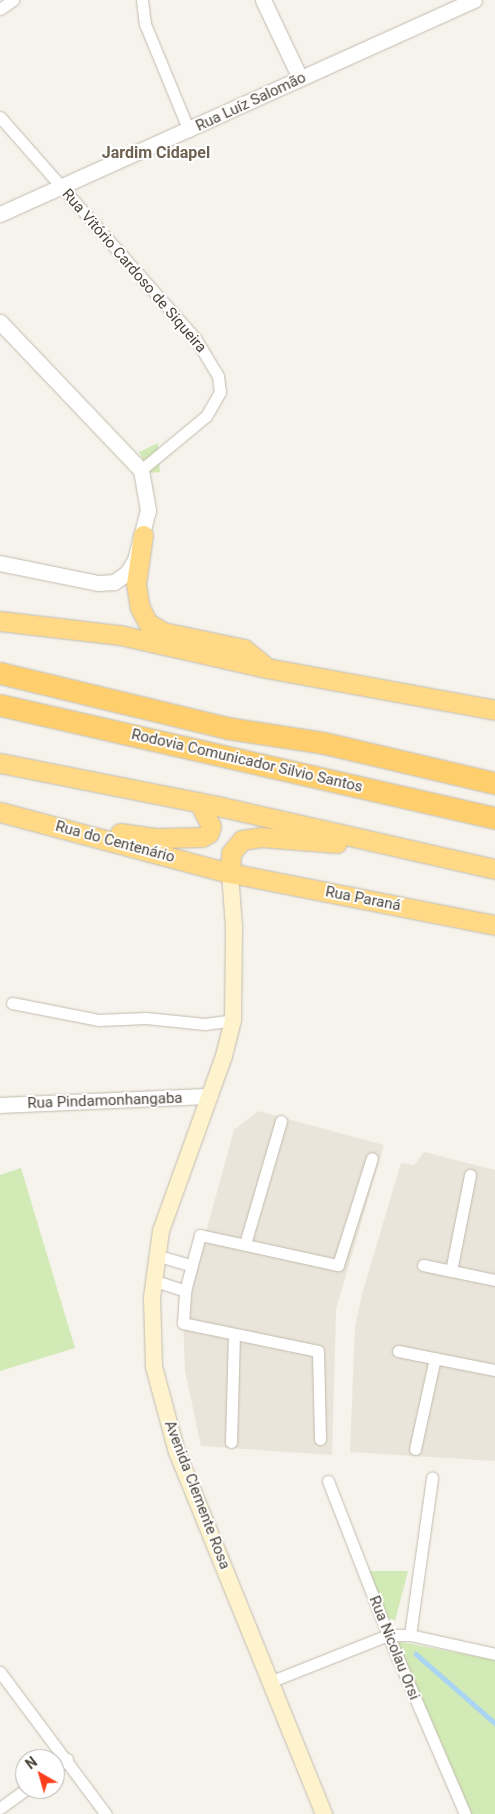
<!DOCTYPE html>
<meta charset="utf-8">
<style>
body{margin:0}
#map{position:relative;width:495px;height:1814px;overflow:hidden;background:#f6f3ec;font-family:Roboto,sans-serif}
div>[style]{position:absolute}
.residential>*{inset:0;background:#eae5da}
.green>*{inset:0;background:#d2eab5}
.stream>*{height:4.5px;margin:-2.25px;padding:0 2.25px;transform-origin:2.25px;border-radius:2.25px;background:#a9d4f2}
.roads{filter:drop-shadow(0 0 1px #c2bbae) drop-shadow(0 0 1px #c2bbae)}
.minor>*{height:11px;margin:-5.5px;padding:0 5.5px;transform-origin:5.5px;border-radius:5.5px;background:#fff}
.tertiary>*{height:15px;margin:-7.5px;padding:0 7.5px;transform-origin:7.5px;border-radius:7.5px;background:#fff}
.secondary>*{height:16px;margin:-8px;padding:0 8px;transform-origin:8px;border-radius:8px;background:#fff3cd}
.trunk>*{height:19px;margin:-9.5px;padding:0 9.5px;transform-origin:9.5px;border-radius:9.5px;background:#ffd985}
.motorway>*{height:21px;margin:-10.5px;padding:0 10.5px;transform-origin:10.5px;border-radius:10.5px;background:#ffcf6e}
span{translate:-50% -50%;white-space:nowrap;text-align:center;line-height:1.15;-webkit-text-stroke:4px #fff;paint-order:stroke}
.street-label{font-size:15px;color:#4b4439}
.neighbourhood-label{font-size:16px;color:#6e6250;font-weight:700}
.north{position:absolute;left:15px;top:1749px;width:50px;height:50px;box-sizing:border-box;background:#fff;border:1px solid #b7b4b0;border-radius:50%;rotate:322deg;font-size:14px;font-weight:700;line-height:20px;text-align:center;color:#4b4439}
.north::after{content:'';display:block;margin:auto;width:18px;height:22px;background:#fc3f1d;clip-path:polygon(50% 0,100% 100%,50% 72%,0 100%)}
</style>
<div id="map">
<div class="residential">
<div style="clip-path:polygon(258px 1111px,384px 1145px,336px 1309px,332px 1455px,201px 1446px,185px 1371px,183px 1316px,234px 1130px)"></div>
<div style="clip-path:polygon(424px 1152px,495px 1170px,495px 1461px,350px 1452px,355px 1327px,362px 1294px,401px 1163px,414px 1165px)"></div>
</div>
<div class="green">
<div style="clip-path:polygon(158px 443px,160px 472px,150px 473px,139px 452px)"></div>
<div style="clip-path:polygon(21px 1168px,75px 1348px,0 1371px,0 1175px)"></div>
<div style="clip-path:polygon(369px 1571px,408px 1571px,395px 1621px,387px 1617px)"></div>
<div style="clip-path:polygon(395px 1641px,495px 1660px,495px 1814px,471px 1814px)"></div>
</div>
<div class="stream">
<div style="left:416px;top:1654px;width:105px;rotate:41.1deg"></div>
</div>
<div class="roads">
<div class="minor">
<div style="left:142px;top:0;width:24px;rotate:83deg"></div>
<div style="left:145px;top:24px;width:116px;rotate:67.6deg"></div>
<div style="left:0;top:9px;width:16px;rotate:-35deg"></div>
<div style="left:0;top:117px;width:295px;rotate:48.6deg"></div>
<div style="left:195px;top:338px;width:44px;rotate:58.8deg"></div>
<div style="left:218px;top:376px;width:16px;rotate:83deg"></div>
<div style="left:220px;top:392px;width:28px;rotate:120deg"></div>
<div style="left:206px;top:416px;width:85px;rotate:140.3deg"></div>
<div style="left:12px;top:1003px;width:89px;rotate:11.1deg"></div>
<div style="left:99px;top:1020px;width:47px;rotate:-2.4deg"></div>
<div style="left:146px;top:1018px;width:59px;rotate:5.8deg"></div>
<div style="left:205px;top:1024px;width:28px;rotate:-8deg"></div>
<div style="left:245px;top:1244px;width:128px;rotate:-73.7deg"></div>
<div style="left:155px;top:1255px;width:35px;rotate:16deg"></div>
<div style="left:423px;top:1265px;width:74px;rotate:11.8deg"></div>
<div style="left:451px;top:1271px;width:98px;rotate:-78.8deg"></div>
<div style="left:152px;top:1280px;width:35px;rotate:18deg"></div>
<div style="left:398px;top:1351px;width:99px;rotate:11.1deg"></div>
<div style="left:320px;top:1439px;width:88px;rotate:-91.3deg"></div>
<div style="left:318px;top:1351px;width:138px;rotate:-168.3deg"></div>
<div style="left:183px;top:1323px;width:32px;rotate:-86deg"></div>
<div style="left:185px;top:1291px;width:58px;rotate:-75deg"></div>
<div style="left:200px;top:1235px;width:141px;rotate:12.3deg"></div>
<div style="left:338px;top:1265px;width:112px;rotate:-72.4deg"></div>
<div style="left:231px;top:1442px;width:107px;rotate:-88.4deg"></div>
<div style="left:415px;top:1449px;width:93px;rotate:-77.6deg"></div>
<div style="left:328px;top:1481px;width:165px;rotate:68.7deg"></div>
<div style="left:388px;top:1635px;width:195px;rotate:66.7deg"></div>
<div style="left:410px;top:1635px;width:159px;rotate:-82deg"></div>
<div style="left:0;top:1672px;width:177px;rotate:53.3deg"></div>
<div style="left:272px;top:1681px;width:125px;rotate:-21.6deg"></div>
<div style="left:388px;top:1635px;width:22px"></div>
<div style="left:410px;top:1635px;width:87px;rotate:12.6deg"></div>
<div style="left:55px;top:1768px;width:15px;rotate:-37deg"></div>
<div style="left:0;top:1808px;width:32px;rotate:-36deg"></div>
</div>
<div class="tertiary">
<div style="left:263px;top:0;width:86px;rotate:64.6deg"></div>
<div style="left:0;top:214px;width:520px;rotate:-24.3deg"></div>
<div style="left:0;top:322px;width:204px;rotate:46.4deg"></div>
<div style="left:141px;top:470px;width:41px;rotate:80.1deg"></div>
<div style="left:148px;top:510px;width:52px;rotate:104.6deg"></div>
<div style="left:135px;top:560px;width:15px;rotate:122deg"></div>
<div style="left:127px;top:573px;width:16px;rotate:145deg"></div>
<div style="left:114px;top:582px;width:16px;rotate:176deg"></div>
<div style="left:98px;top:583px;width:100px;rotate:-168.5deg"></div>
<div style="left:0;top:1105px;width:210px;rotate:-2.5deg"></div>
</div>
<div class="secondary">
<div style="left:230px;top:873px;width:54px;rotate:85.8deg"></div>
<div style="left:234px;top:927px;width:93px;rotate:90.6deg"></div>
<div style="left:233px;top:1020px;width:37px;rotate:104deg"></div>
<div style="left:224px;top:1056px;width:186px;rotate:109.8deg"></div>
<div style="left:161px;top:1231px;width:68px;rotate:97.7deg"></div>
<div style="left:152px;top:1298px;width:69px;rotate:88.3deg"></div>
<div style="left:154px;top:1367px;width:88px;rotate:74.9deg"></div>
<div style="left:177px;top:1452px;width:391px;rotate:67.9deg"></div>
</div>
<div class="trunk">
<div style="left:143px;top:535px;width:49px;rotate:98.1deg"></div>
<div style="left:136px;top:584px;width:24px;rotate:81deg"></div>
<div style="left:140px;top:608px;width:17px;rotate:62deg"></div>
<div style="left:148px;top:623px;width:17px;rotate:31deg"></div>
<div style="left:163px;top:632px;width:83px;rotate:11.9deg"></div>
<div style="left:244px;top:649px;width:26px;rotate:39deg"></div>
<div style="left:0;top:621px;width:121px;rotate:6.7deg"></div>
<div style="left:120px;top:635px;width:151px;rotate:12.7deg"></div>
<div style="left:267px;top:668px;width:232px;rotate:10.4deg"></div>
<div style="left:0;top:763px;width:226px;rotate:11.2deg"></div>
<div style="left:222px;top:807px;width:280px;rotate:12.8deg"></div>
<div style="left:0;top:812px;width:238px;rotate:14.9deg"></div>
<div style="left:230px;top:873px;width:270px;rotate:11.1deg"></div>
<div style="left:120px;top:833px;width:37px;rotate:8deg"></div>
<div style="left:157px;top:838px;width:45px;rotate:-1.3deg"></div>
<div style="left:202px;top:837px;width:8px;rotate:-30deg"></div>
<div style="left:209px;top:833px;width:7px;rotate:-74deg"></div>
<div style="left:211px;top:826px;width:27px;rotate:-117deg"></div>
<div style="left:230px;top:873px;width:20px;rotate:-87deg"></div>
<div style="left:231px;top:853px;width:17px;rotate:-50deg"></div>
<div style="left:242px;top:840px;width:19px;rotate:-9deg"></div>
<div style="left:261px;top:837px;width:76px;rotate:4.5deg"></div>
</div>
<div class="motorway">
<div style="left:0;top:673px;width:234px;rotate:13.6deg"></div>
<div style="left:227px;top:728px;width:98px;rotate:8.8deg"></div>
<div style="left:324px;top:743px;width:176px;rotate:13.2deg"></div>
<div style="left:0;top:705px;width:508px;rotate:12.86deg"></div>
</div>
</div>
<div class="street-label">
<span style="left:251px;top:102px;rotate:-25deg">Rua Luíz Salomão</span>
<span style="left:134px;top:271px;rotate:49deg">Rua Vitório Cardoso de Siqueira</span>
<span style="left:247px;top:761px;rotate:13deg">Rodovia Comunicador Silvio Santos</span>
<span style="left:115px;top:842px;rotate:15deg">Rua do Centenário</span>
<span style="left:363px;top:899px;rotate:11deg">Rua Paraná</span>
<span style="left:105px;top:1101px;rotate:-2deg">Rua Pindamonhangaba</span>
<span style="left:197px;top:1495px;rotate:69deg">Avenida Clemente Rosa</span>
<span style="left:394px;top:1648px;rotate:68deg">Rua Nicolau Orsi</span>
</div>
<div class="neighbourhood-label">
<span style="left:156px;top:153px">Jardim Cidapel</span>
</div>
<div class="north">N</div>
</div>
